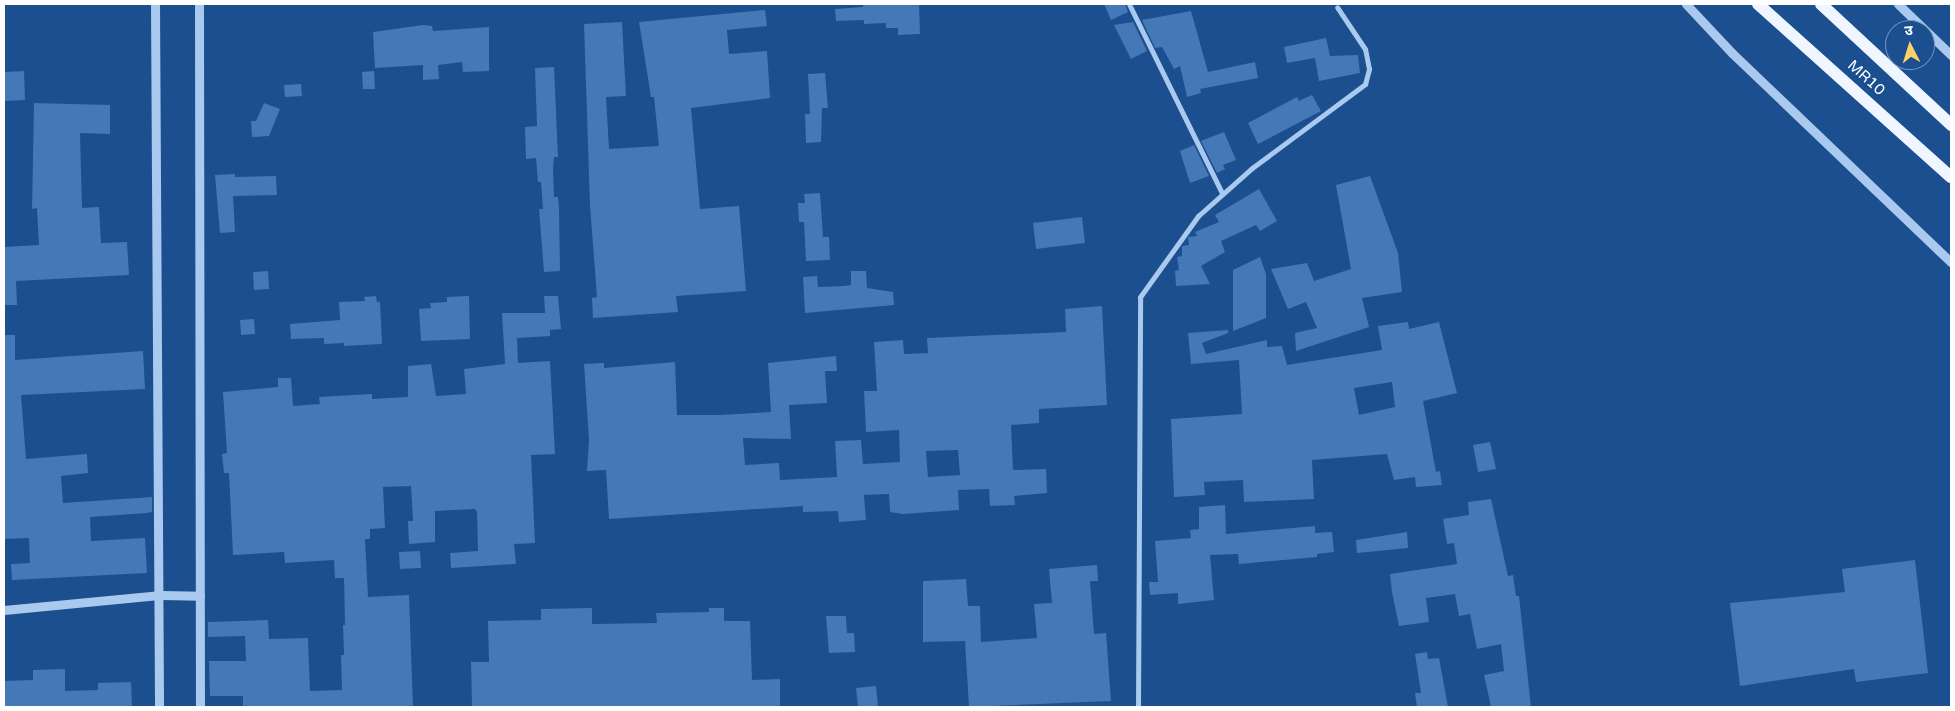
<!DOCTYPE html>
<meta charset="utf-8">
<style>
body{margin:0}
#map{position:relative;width:1955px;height:711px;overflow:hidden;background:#1b4f8f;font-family:"Varela Round","Noto Sans Devanagari",sans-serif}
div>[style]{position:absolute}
.building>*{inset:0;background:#4478b7}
.minor>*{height:5px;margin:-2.5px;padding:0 2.5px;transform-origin:2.5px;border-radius:2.5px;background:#a9c9ee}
.tertiary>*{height:9px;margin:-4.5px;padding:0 4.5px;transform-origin:4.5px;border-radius:4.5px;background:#a9c9ee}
.primary>*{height:12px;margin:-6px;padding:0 6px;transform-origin:6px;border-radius:6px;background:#f0f6ff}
span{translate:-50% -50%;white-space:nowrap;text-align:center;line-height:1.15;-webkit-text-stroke:4.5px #1b4f8f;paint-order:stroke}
.street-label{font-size:15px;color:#fff}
.frame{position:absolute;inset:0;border:5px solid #fff;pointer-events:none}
.north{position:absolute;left:1885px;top:20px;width:50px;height:50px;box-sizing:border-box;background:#1b4f8f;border:1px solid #7695bc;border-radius:50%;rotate:355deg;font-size:14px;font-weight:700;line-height:20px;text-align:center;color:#fff}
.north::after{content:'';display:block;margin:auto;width:18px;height:22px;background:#ffd166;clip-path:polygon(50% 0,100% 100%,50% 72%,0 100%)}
</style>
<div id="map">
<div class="building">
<div style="clip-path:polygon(863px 4px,919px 4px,920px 34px,898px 35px,898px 28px,886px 28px,886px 23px,864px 24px,864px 20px,836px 21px,835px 9px,863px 7px)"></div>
<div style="clip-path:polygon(1104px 4px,1125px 4px,1128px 12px,1111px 20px)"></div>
<div style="clip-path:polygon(765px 10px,767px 26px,727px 30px,729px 54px,767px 51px,770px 98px,691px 108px,700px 209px,739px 206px,746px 291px,676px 296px,678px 312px,593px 318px,592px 298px,597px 297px,590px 205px,584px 24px,622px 22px,626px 96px,606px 97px,609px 149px,659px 146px,654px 97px,651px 97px,639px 22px)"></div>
<div style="clip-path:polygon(1191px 11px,1208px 72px,1255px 62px,1258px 78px,1200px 89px,1201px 93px,1187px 97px,1180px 66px,1174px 69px,1162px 47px,1155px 48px,1142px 20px)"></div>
<div style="clip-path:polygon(1133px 22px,1147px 51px,1131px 59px,1114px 25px)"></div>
<div style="clip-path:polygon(423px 25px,432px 26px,433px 31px,489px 27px,489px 71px,463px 72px,462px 62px,438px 65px,439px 79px,423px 80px,423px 65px,375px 68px,373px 32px)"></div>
<div style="clip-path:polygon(1326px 38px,1330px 56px,1358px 55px,1360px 73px,1319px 81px,1315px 58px,1287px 63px,1284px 47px)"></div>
<div style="clip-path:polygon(554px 67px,558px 157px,554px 157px,553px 169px,554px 197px,558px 197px,559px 208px,560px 271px,544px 272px,539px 209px,543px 209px,541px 182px,538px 182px,536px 158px,526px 159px,525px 127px,537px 126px,535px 68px)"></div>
<div style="clip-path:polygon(24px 71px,25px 100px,4px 101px,4px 72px)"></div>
<div style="clip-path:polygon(374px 71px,375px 89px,363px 89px,362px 72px)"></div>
<div style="clip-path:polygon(825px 73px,828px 108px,822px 108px,821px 142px,806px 143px,805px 114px,810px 114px,808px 74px)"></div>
<div style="clip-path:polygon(301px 84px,302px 96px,285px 97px,284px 85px)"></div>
<div style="clip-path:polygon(1312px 95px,1321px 111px,1258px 144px,1248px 123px,1297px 97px,1299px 101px)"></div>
<div style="clip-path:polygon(34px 103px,110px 105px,110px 134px,80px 133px,82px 208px,99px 207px,101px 243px,127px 242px,129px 275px,16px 281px,17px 305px,4px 305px,4px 247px,39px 245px,37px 208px,32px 209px)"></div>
<div style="clip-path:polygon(264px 103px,280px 109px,269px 136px,252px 137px,251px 121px,256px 121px)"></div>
<div style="clip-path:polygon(1224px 132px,1236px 160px,1223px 165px,1225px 169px,1217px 173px,1201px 141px)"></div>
<div style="clip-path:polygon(1194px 145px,1209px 176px,1190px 183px,1180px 151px)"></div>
<div style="clip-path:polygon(235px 174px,235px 177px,276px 176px,277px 195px,233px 196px,235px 232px,220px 233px,215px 175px)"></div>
<div style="clip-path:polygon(1370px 176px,1398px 253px,1402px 292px,1362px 298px,1369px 327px,1296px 351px,1295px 333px,1317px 328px,1306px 302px,1288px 309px,1271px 269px,1307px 263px,1314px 281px,1351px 269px,1336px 185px)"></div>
<div style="clip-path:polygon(1259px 189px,1277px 221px,1260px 231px,1256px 225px,1221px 241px,1225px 252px,1201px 266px,1210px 284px,1176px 286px,1175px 271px,1179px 270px,1177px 257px,1182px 256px,1182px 246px,1189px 245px,1188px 237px,1197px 236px,1195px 232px,1219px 222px,1215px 215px)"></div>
<div style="clip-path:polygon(820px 193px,823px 237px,829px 237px,830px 260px,806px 261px,804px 222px,799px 222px,798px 203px,805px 203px,804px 194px)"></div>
<div style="clip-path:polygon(1082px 217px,1085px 243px,1036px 249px,1033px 223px)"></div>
<div style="clip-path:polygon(1260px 257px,1266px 274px,1266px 318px,1233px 331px,1233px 270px)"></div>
<div style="clip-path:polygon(268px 271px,269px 289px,254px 290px,253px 272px)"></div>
<div style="clip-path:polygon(851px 271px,866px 271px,867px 288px,893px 292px,894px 305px,805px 313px,803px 277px,817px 276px,818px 287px,844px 286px,851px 285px)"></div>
<div style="clip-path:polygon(376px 296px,377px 302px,380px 302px,382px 344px,344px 346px,344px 343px,324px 344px,324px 338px,291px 339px,290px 324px,340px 320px,339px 302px,365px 301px,364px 297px)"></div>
<div style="clip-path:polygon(469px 296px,470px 339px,421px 341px,419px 309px,431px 308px,430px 303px,447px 302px,447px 297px)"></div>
<div style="clip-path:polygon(544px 296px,558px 296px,561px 329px,550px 330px,550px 336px,517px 338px,518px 363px,550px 361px,555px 454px,531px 455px,535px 543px,514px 544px,516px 564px,451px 568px,450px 553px,478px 551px,477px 512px,475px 509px,435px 511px,435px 542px,409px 544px,408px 521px,413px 521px,411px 486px,383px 487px,385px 528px,370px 529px,370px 539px,365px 539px,368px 597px,409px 595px,413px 707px,243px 707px,243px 696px,210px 696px,209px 661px,246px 661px,245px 636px,208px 637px,208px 622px,268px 620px,269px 639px,308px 638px,310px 691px,342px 690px,341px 655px,344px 655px,343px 625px,345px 625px,344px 578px,335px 578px,334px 560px,285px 563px,284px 552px,233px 555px,229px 473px,224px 473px,222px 454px,227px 453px,223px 392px,278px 387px,278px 378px,291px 378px,293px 406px,320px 404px,319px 397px,372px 394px,372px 399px,408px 397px,408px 366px,431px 364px,436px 396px,466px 394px,464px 369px,505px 364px,502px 313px,545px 313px)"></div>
<div style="clip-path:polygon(evenodd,1102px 306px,1107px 405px,1039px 409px,1039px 423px,1011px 425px,1013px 470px,1046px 469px,1047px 493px,1014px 496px,1015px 505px,990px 506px,989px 489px,958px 490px,959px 510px,903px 514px,890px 512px,889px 494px,864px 495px,866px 520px,839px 522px,838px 511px,803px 512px,803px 506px,609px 519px,606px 470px,587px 471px,589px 440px,584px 364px,604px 363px,604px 368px,675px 362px,677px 415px,719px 415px,771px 412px,768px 363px,836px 356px,837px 371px,825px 371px,827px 403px,789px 405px,791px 439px,743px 438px,745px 465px,779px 463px,780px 480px,837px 477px,835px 441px,861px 440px,863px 464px,900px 462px,899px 430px,866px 432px,864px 391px,877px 391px,874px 342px,903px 340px,904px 354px,928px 353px,927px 338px,1066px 332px,1065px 309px,1102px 306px,958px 450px,960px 475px,928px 477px,926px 451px,958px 450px)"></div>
<div style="clip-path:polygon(254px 319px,255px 334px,241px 335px,240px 320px)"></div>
<div style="clip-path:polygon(evenodd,1408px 322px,1409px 329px,1439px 322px,1457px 393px,1423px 401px,1436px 472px,1440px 471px,1442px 485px,1416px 487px,1415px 477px,1394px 480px,1387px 454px,1312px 460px,1314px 499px,1244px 502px,1243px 480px,1204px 482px,1205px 495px,1174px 497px,1171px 419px,1242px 414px,1239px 360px,1191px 364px,1188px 333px,1228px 330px,1228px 333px,1202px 343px,1206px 354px,1267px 340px,1267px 347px,1282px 346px,1287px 365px,1382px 350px,1378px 326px,1408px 322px,1392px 382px,1395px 407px,1359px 415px,1354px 388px,1392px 382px)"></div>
<div style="clip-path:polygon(4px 335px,15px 335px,15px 360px,143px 351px,145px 389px,21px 395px,26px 459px,87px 454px,88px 473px,61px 476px,63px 503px,152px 497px,152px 512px,147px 513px,90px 517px,91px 541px,145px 538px,147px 573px,12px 580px,11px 564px,30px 563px,29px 538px,4px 539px)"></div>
<div style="clip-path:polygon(1490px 442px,1496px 469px,1478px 472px,1473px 445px)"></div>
<div style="clip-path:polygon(1491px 499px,1508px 576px,1513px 575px,1516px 596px,1519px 596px,1531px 707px,1491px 707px,1484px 675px,1504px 671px,1501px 644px,1477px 649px,1470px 614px,1459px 616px,1455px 594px,1426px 598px,1429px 622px,1399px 626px,1392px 592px,1390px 574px,1457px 564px,1454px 543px,1447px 544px,1443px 519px,1469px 515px,1468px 502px)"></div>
<div style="clip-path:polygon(1225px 505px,1226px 534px,1315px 526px,1315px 533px,1332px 532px,1334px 552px,1317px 554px,1317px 557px,1239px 564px,1238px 554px,1210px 555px,1214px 600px,1178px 604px,1178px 593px,1150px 595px,1149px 582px,1158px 582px,1155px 541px,1191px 538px,1190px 530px,1199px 529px,1199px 507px)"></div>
<div style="clip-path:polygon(1407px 532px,1408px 548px,1357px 553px,1356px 540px)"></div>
<div style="clip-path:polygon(420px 551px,421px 568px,400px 569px,399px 552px)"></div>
<div style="clip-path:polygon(1915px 560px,1928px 673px,1856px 682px,1854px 669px,1740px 686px,1730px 603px,1845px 592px,1842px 569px)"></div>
<div style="clip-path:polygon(1097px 565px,1098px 581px,1090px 581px,1094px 634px,1106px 633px,1111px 701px,969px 707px,965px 641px,923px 642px,923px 581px,966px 579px,968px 606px,980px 606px,981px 642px,1037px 638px,1034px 604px,1052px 603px,1049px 569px)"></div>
<div style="clip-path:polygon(592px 608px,592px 624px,657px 623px,656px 613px,709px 612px,709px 608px,724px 608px,724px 621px,750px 621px,752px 680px,780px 679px,780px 707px,472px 707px,471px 662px,489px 662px,488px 621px,541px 620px,541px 609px)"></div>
<div style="clip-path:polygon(826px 616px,846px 616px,847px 633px,854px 633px,855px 652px,829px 653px)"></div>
<div style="clip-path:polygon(1427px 652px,1428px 659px,1439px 658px,1448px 707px,1417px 707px,1415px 693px,1421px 693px,1415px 654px)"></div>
<div style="clip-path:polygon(65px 669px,65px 691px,98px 690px,98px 683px,131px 682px,132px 707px,4px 707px,4px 681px,33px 680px,33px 670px)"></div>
<div style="clip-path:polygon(876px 686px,878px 707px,858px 707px,856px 688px)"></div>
</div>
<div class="minor">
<div style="left:1129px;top:4px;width:211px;rotate:63.8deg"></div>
<div style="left:1138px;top:707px;width:410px;rotate:-89.7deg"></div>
<div style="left:1140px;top:297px;width:100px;rotate:-54.4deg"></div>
<div style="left:1198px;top:216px;width:72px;rotate:-41.6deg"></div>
<div style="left:1252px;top:168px;width:141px;rotate:-36.6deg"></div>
<div style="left:1365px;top:84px;width:16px;rotate:-75deg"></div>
<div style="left:1369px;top:69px;width:20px;rotate:-101deg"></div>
<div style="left:1365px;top:49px;width:50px;rotate:-123.7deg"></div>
</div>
<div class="tertiary">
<div style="left:155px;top:4px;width:703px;rotate:89.67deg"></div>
<div style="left:199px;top:4px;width:703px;rotate:89.92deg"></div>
<div style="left:1686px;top:4px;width:67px;rotate:46.8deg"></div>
<div style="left:1732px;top:53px;width:303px;rotate:43.7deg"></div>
<div style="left:1898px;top:4px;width:74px;rotate:43.9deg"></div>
<div style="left:4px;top:610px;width:158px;rotate:-5.5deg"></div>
<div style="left:161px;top:595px;width:39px;rotate:1deg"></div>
</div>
<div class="primary">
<div style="left:1758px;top:4px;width:259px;rotate:41.9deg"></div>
<div style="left:1821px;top:4px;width:178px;rotate:42.9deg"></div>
</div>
<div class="street-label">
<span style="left:1866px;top:78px;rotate:42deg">MR10</span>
</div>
<div class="frame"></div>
<div class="north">उ</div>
</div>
